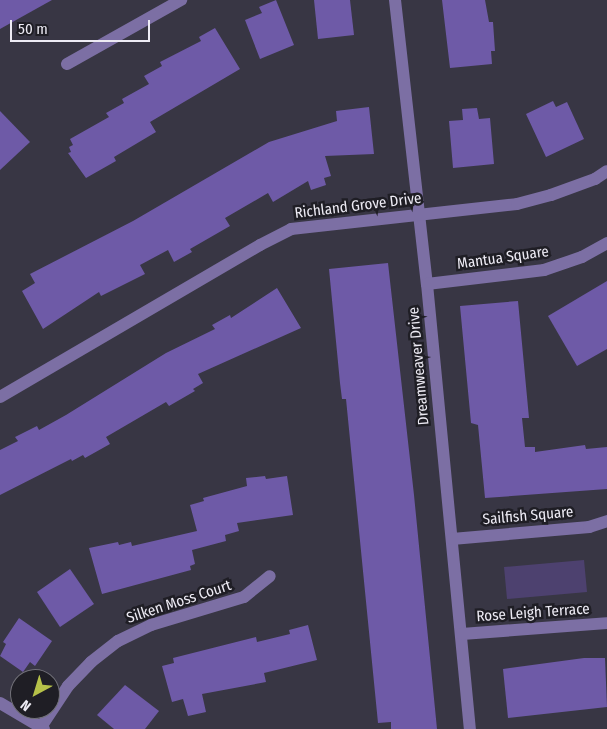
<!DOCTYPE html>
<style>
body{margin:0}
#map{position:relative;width:607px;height:729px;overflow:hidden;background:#383644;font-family:"Fira Sans Condensed",sans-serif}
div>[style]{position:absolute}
.green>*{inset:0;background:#4d416f}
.building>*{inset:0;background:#6e5aa7}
.minor>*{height:12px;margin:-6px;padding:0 6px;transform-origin:6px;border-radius:6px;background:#7c6fa4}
span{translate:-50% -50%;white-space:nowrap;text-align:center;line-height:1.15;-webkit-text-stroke:5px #1f1e25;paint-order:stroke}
.street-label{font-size:15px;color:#edebf4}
.north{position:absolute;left:10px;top:669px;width:50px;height:50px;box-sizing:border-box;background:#1f1e25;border:1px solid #717078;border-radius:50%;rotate:219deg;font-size:14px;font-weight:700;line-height:20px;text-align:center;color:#edebf4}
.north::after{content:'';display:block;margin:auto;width:18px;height:22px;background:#b6c149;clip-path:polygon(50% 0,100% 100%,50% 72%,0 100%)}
.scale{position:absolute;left:10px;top:20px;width:140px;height:22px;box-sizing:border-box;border:2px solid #edebf4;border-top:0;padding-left:6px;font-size:15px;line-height:18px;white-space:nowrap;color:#edebf4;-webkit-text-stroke:4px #1f1e25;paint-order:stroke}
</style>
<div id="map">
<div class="green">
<div style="clip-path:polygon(584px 560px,587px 592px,507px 599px,504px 567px)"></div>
</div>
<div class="building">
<div style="clip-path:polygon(0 0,52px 0,0 29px)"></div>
<div style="clip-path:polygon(276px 0,294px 45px,260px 59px,245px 20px,262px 13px,259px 7px)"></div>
<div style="clip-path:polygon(314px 0,350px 0,354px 35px,318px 39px)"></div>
<div style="clip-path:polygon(442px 0,485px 0,489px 22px,493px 22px,495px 51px,491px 51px,492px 64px,450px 68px)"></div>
<div style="clip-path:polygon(215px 28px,240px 69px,150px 122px,156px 132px,114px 157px,116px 161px,86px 178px,68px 153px,71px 152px,69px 147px,73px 145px,70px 139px,109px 117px,106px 113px,124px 103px,122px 99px,149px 84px,144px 76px,162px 66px,160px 62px,201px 41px,199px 37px)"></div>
<div style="clip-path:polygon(553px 101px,556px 107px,567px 102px,584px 139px,546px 157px,526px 114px)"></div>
<div style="clip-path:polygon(369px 107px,374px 154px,325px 156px,331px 176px,324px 178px,326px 185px,311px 190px,308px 181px,273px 202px,268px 193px,225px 218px,230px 226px,190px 249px,192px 252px,174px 262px,168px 250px,140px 265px,145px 274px,101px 296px,99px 292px,43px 329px,22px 291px,35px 283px,30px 274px,133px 221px,269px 142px,337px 121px,336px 111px)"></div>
<div style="clip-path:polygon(477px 108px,479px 119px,490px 118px,494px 164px,453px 168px,449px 121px,463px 120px,462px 109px)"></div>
<div style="clip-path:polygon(0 111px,30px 142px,0 170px)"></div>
<div style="clip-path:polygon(388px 263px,414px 495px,437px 729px,391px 729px,391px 722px,378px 723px,346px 399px,342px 399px,340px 383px,329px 269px)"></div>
<div style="clip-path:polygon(607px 281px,607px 349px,577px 366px,548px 316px)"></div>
<div style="clip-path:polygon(277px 288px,301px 328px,198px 374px,203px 383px,193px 389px,195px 391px,169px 406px,166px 402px,106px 437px,110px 444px,85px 458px,83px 455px,72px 461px,71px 459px,0 495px,0 450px,18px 441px,15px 437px,37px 426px,39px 430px,66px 415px,166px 353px,215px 329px,212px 325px,230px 315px,231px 318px)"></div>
<div style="clip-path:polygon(518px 301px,529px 418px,522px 418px,525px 447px,535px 447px,535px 452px,585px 445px,586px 449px,607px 447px,607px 489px,485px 498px,478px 425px,471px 423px,460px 306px)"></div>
<div style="clip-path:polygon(265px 476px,266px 479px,287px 476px,293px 515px,237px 523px,239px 531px,225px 535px,226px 541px,192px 550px,195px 564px,190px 566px,191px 570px,102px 594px,89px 548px,118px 542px,119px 545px,131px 542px,132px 546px,197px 531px,190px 505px,204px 501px,203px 498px,247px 486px,246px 478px)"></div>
<div style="clip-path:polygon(70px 569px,94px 604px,60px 627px,37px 592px)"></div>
<div style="clip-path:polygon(19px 618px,52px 641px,35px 666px,30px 662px,23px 672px,0 656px,6px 644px,3px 642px)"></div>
<div style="clip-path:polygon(308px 625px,317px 660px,264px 673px,266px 682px,202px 694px,206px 712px,188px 716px,183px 699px,172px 702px,162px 666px,174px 663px,173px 658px,256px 637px,257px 642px,290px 634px,289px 630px)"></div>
<div style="clip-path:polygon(584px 658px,605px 658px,607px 707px,508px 718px,503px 669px)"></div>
<div style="clip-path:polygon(125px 685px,159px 711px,145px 729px,114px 729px,97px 715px)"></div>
</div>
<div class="minor">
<div style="left:395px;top:0;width:286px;rotate:83.6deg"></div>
<div style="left:427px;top:284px;width:447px;rotate:84.5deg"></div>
<div style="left:67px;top:64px;width:131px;rotate:-29.3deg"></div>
<div style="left:427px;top:284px;width:118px;rotate:-6.8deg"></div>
<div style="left:544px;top:270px;width:40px;rotate:-18.9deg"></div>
<div style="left:582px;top:257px;width:29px;rotate:-29deg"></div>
<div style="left:0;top:397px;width:301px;rotate:-30.3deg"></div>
<div style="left:260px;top:245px;width:35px;rotate:-27deg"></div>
<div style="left:291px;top:229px;width:227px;rotate:-6.3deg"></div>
<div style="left:517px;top:204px;width:35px;rotate:-15deg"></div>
<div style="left:551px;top:195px;width:47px;rotate:-20deg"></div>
<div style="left:595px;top:179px;width:14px;rotate:-34deg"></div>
<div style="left:452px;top:539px;width:138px;rotate:-5deg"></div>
<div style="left:589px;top:527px;width:19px;rotate:-18deg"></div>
<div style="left:462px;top:634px;width:145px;rotate:-4.3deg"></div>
<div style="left:0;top:703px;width:51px;rotate:30.6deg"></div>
<div style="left:41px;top:727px;width:49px;rotate:-56.6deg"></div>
<div style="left:68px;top:686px;width:33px;rotate:-46deg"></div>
<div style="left:91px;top:662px;width:34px;rotate:-38deg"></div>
<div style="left:118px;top:641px;width:37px;rotate:-26deg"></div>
<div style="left:151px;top:625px;width:97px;rotate:-16.8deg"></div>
<div style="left:244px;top:597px;width:33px;rotate:-39deg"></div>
</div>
<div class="street-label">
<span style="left:358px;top:206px;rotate:-7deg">Richland Grove Drive</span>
<span style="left:503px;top:258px;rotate:-8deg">Mantua Square</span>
<span style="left:419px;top:366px;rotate:-95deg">Dreamweaver Drive</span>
<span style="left:528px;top:516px;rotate:-5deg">Sailfish Square</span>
<span style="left:179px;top:602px;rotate:-18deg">Silken Moss Court</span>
<span style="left:533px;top:613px;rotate:-4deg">Rose Leigh Terrace</span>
</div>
<div class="north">N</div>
<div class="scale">50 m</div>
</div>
